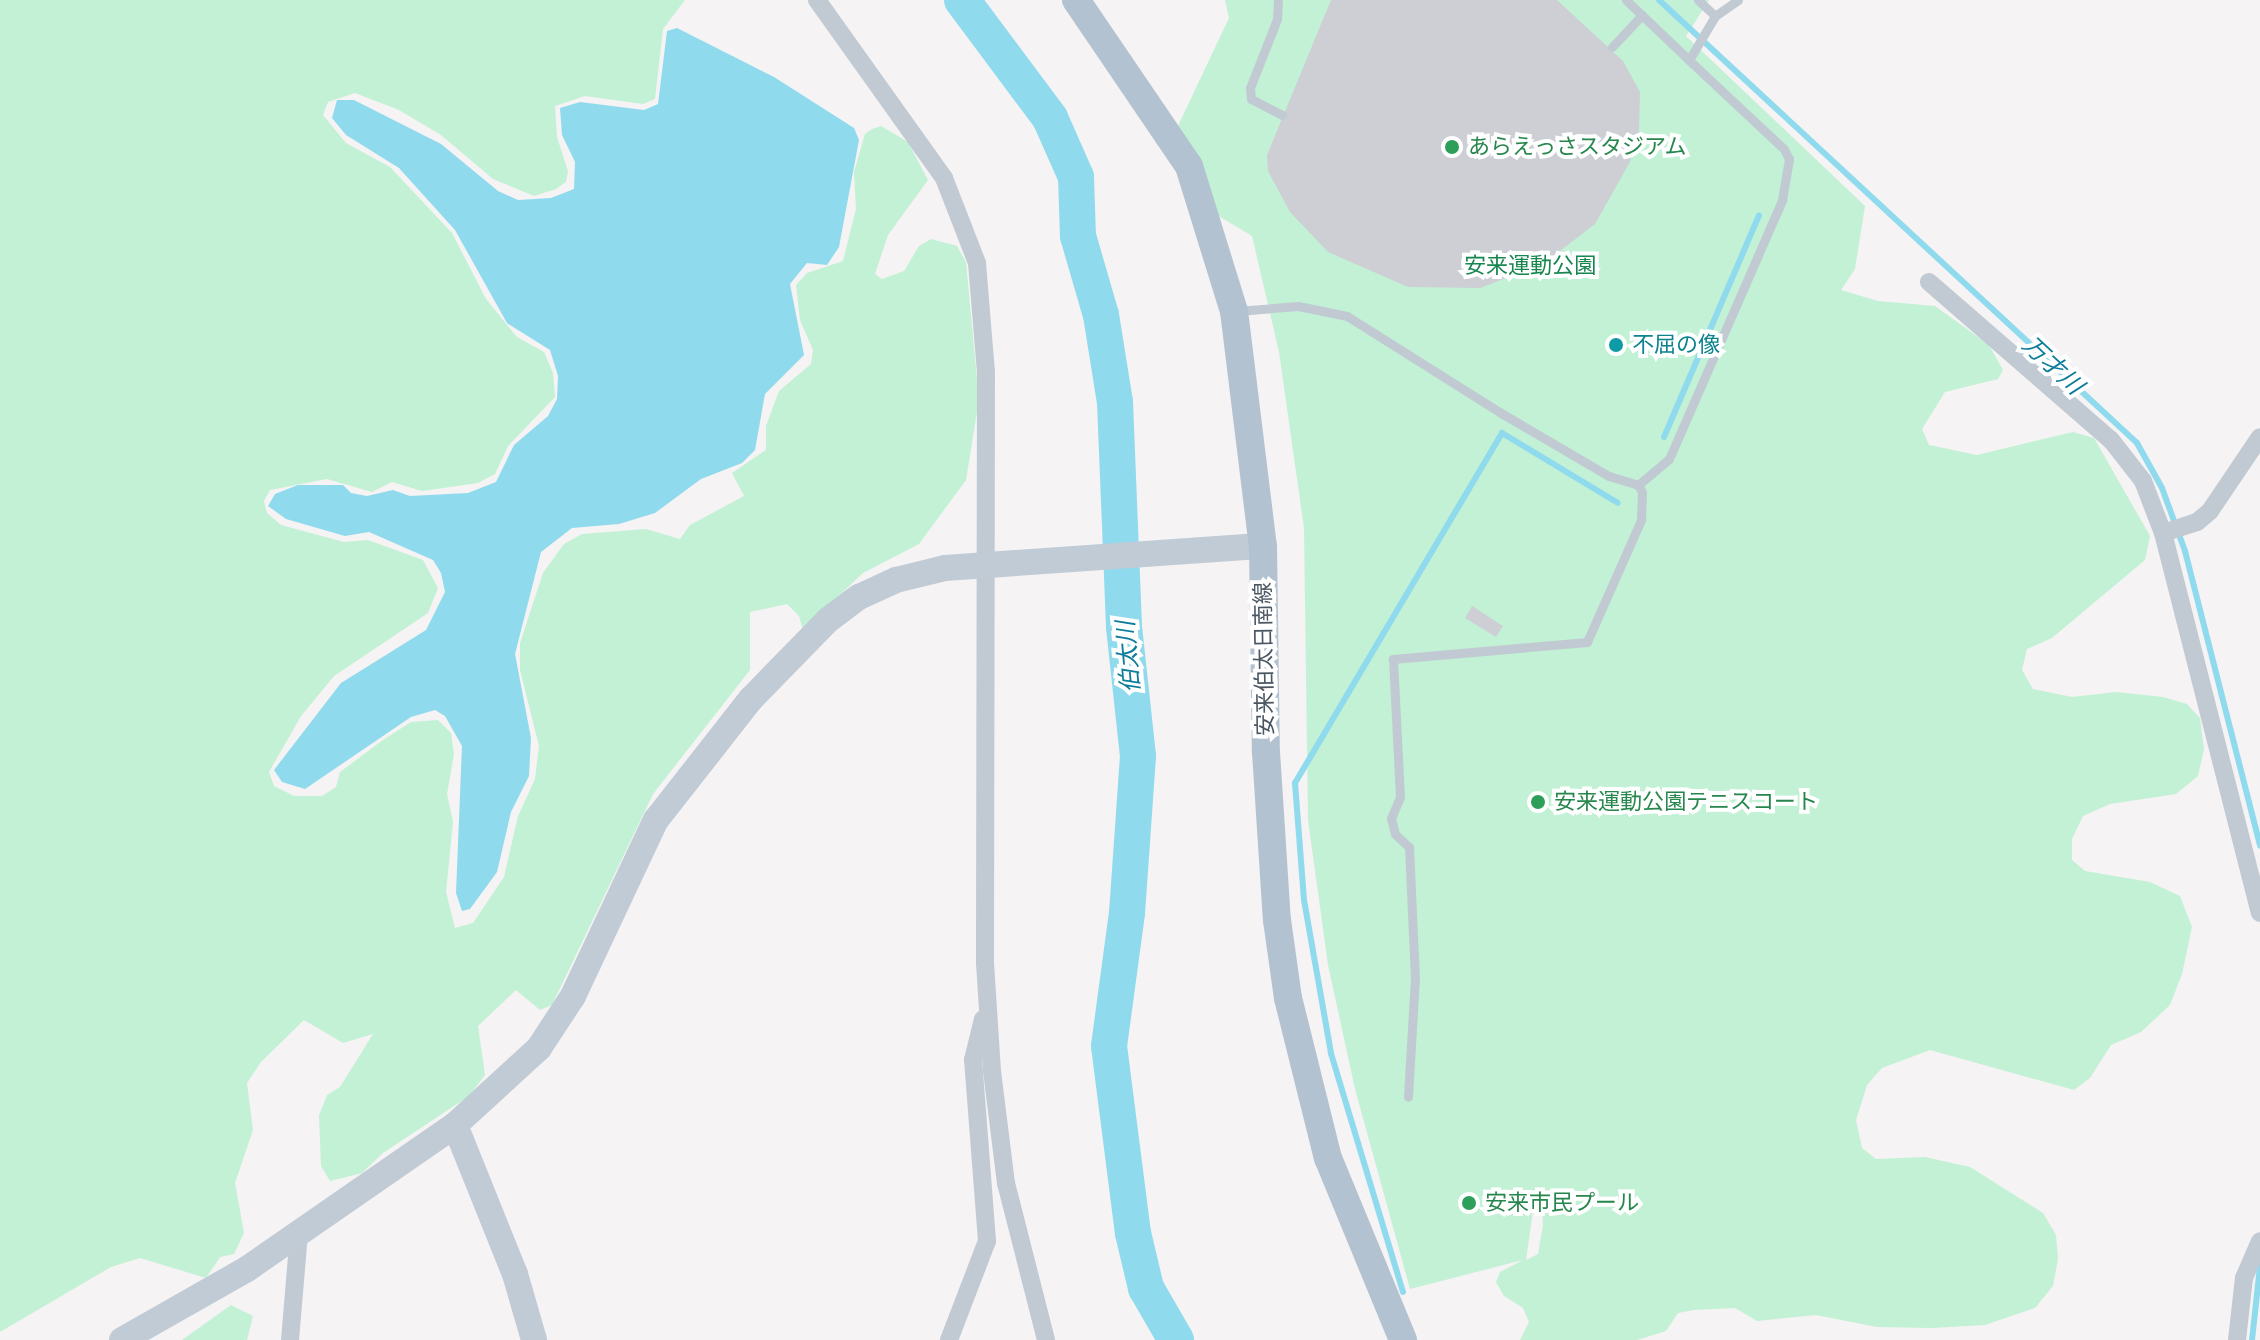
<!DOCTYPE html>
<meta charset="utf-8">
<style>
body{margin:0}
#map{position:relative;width:2260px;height:1340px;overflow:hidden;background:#f5f3f3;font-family:Mulish,"Noto Sans JP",sans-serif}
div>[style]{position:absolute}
.green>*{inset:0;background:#c3f1d5}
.water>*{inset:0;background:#90daee}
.stream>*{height:6px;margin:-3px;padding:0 3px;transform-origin:3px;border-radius:3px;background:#90daee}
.river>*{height:36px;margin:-18px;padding:0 18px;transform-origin:18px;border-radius:18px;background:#90daee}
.building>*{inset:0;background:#cdcfd5}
.lane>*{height:9px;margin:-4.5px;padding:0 4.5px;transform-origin:4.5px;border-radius:4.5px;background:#c1cad2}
.street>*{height:18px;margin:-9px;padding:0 9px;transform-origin:9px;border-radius:9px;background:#c1cad2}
.secondary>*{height:26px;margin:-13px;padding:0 13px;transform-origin:13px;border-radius:13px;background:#c1cbd6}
.primary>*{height:28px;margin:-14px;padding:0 14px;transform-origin:14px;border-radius:14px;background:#b3c2d1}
.dots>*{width:22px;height:22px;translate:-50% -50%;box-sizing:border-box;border:4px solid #fff;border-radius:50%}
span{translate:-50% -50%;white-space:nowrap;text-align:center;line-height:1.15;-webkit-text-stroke:8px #fff;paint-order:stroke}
.leisure-label{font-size:22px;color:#27864d}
.left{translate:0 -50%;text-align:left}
.park-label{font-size:22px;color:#17864f}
.culture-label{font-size:22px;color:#0d838f}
.street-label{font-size:22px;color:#4a5661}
.water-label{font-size:24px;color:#0c7c9b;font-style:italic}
</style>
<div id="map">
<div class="green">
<div style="clip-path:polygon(0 0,685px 0,663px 29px,655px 99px,643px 104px,585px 96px,555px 106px,557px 137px,568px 171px,566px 182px,556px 189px,534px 196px,493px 179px,441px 135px,399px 110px,355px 93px,328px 102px,323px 115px,346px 143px,390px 167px,452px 233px,486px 299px,517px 337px,544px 352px,553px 373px,555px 397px,508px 446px,495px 474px,478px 483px,422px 491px,392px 482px,372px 492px,327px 479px,270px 490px,264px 501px,267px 513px,281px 525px,344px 542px,368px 540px,423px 560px,438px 588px,428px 613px,334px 676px,301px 716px,269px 772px,274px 786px,294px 796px,322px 796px,336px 787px,340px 772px,383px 740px,411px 722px,438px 720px,451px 733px,454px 754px,447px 794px,453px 822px,446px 892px,455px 928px,473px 923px,504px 877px,518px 816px,535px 779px,539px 746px,520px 670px,520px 643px,543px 573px,564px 544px,582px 534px,646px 529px,680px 539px,690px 525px,744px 496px,732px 473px,766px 450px,766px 426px,779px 391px,811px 364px,813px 350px,800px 320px,796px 285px,807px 273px,843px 261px,856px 209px,854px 172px,865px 134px,872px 129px,881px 126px,908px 142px,928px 180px,888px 235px,875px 274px,882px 279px,904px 271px,919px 246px,931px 239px,957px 246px,966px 262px,979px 400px,966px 480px,919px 544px,863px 573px,803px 630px,799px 616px,787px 604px,750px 612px,750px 670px,653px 794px,552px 1005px,540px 1010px,516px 990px,478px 1026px,485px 1075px,469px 1096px,383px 1153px,362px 1173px,330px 1181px,321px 1166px,319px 1115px,327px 1095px,340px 1087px,373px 1034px,343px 1043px,304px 1020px,261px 1062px,247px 1083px,253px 1130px,235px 1183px,244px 1233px,234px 1254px,220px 1257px,206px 1278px,140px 1258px,111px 1267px,0 1332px)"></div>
<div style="clip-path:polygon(evenodd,1225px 0,1709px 0,1686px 36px,1865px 206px,1855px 269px,1841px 290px,1878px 301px,1935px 306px,1989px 345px,2003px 370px,1998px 379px,1945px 392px,1922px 429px,1929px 445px,1977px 455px,2073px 432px,2094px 438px,2150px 536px,2145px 560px,2052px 638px,2027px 649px,2022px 670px,2033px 689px,2072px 697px,2116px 692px,2163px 697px,2187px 704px,2200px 718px,2204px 749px,2198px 776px,2176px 794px,2110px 804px,2083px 816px,2072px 839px,2072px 860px,2085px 871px,2150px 882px,2180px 896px,2192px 927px,2182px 974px,2170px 1005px,2141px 1032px,2111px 1045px,2090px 1078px,2074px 1090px,1930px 1050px,1882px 1068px,1867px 1085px,1856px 1120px,1862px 1148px,1876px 1159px,1925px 1157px,1970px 1167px,2043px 1213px,2056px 1235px,2058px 1259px,2053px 1286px,2035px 1308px,1985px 1325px,1932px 1328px,1877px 1327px,1816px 1315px,1757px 1321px,1735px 1308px,1694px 1310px,1678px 1313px,1666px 1331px,1637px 1340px,1520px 1340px,1529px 1322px,1523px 1308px,1504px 1296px,1496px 1282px,1500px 1272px,1523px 1260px,1410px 1289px,1355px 1089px,1328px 965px,1308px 820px,1304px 528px,1279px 352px,1252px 236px,1217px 215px,1177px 128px,1229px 18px,1225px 0,1535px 1197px,1542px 1204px,1543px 1225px,1538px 1254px,1526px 1260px,1535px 1197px)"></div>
<div style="clip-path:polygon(231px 1305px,253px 1316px,247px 1340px,182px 1340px)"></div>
</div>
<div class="water">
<div style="clip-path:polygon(677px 28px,774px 77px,854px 128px,859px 140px,839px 247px,827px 265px,807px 263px,790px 284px,804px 355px,765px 394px,755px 450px,742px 463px,701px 479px,655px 513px,619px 524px,572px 528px,541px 552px,515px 654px,531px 738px,529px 776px,511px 812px,497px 872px,470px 909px,462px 911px,456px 893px,462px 746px,445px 716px,435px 710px,411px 717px,305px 789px,282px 782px,274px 770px,341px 683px,426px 630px,445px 592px,441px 573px,433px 560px,369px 532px,345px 536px,286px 519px,268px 506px,275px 494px,298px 485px,343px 485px,351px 493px,367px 496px,393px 490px,410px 496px,468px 493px,496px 482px,514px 445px,548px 416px,557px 399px,558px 376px,550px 350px,507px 323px,455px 230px,399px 168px,346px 135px,332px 118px,337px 100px,354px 100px,441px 144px,498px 191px,518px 200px,551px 198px,574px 189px,575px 162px,562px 135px,560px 108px,580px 102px,644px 110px,658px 104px,667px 31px)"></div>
</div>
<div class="stream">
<div style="left:1659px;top:0;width:652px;rotate:42.82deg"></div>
<div style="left:2137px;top:443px;width:51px;rotate:60.9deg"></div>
<div style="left:2162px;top:488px;width:67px;rotate:69.9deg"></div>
<div style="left:2185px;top:551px;width:304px;rotate:75.7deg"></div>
<div style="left:1664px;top:437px;width:241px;rotate:-66.8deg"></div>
<div style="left:1403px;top:1292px;width:250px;rotate:-106.8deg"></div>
<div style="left:1331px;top:1053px;width:155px;rotate:-100deg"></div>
<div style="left:1304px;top:900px;width:117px;rotate:-94.4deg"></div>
<div style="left:1295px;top:783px;width:407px;rotate:-59.4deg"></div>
<div style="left:1502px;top:433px;width:135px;rotate:31.1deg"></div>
<div style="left:2252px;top:1340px;width:74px;rotate:-83.8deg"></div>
</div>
<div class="river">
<div style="left:962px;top:0;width:147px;rotate:53.3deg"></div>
<div style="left:1050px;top:118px;width:64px;rotate:66.2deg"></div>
<div style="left:1076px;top:177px;width:59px;rotate:88.1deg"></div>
<div style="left:1078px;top:236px;width:82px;rotate:73.8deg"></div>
<div style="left:1101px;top:315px;width:88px;rotate:80.9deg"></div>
<div style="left:1115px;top:402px;width:225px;rotate:87.7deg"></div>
<div style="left:1124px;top:627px;width:130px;rotate:83.8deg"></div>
<div style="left:1138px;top:756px;width:157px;rotate:94deg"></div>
<div style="left:1127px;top:913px;width:134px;rotate:97.7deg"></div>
<div style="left:1109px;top:1046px;width:189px;rotate:82.7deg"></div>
<div style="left:1133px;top:1233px;width:57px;rotate:76.7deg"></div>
<div style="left:1146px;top:1288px;width:60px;rotate:60deg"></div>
</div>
<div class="building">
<div style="clip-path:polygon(1331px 0,1557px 0,1623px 61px,1640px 92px,1639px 131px,1630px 162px,1595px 224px,1543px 264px,1480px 288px,1408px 287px,1328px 252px,1290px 212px,1268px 171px,1267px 155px)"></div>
<div style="clip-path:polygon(1472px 606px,1503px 626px,1496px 637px,1465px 618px)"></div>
</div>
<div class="lane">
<div style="left:1278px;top:0;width:19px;rotate:93deg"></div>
<div style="left:1277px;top:19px;width:74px;rotate:111.4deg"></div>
<div style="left:1250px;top:88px;width:11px;rotate:85deg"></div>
<div style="left:1251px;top:99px;width:35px;rotate:27deg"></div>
<div style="left:1626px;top:0;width:87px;rotate:43.6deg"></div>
<div style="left:1698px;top:0;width:23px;rotate:43deg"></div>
<div style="left:1612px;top:47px;width:44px;rotate:-46.8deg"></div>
<div style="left:1237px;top:311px;width:61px;rotate:-4.7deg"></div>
<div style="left:1298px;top:306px;width:50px;rotate:11.5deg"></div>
<div style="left:1347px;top:316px;width:182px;rotate:32.2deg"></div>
<div style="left:1501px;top:413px;width:125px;rotate:30.3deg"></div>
<div style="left:1609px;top:476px;width:30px;rotate:17deg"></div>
<div style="left:1638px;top:485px;width:8px;rotate:60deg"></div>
<div style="left:1642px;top:492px;width:28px;rotate:92deg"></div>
<div style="left:1641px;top:520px;width:133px;rotate:113.9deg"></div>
<div style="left:1587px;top:642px;width:195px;rotate:175deg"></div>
<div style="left:1393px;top:659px;width:138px;rotate:87.1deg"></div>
<div style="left:1400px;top:797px;width:23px;rotate:113deg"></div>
<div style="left:1391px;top:818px;width:16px;rotate:76deg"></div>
<div style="left:1395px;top:834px;width:19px;rotate:43deg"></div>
<div style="left:1409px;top:847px;width:131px;rotate:87.4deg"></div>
<div style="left:1415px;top:978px;width:119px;rotate:93.4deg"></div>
<div style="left:1638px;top:485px;width:40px;rotate:-40deg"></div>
<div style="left:1669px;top:459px;width:283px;rotate:-66.4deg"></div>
<div style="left:1782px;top:200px;width:42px;rotate:-80.3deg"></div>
<div style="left:1789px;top:159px;width:11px;rotate:-117deg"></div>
<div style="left:1784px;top:149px;width:130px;rotate:-136.9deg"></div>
<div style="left:1689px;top:60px;width:51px;rotate:-59.4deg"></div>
<div style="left:1715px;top:16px;width:28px;rotate:-35deg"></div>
</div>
<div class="street">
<div style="left:817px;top:0;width:219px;rotate:54.5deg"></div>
<div style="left:944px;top:178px;width:91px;rotate:68.8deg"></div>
<div style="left:977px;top:263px;width:109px;rotate:85.3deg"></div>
<div style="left:986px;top:372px;width:591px;rotate:90.1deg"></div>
<div style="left:985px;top:963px;width:108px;rotate:86.3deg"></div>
<div style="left:992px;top:1071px;width:113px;rotate:82.9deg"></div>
<div style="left:1006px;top:1183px;width:162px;rotate:75.7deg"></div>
<div style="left:1929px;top:282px;width:241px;rotate:41deg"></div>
<div style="left:2111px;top:440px;width:52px;rotate:52deg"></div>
<div style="left:2143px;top:481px;width:56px;rotate:69deg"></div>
<div style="left:2163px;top:533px;width:392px;rotate:75.7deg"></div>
<div style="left:2163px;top:533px;width:36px;rotate:-18deg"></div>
<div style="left:2197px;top:522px;width:17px;rotate:-40deg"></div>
<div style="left:2210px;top:511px;width:89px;rotate:-56deg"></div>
<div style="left:290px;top:1340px;width:107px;rotate:-85.2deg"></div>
<div style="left:949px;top:1340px;width:106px;rotate:-69deg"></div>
<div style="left:987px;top:1241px;width:182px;rotate:-94.4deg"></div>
<div style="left:973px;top:1060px;width:42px;rotate:-76.3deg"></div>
<div style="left:2237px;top:1340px;width:62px;rotate:-83.6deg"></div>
<div style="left:2244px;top:1278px;width:40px;rotate:-66.6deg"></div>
</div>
<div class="secondary">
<div style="left:455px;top:1125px;width:161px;rotate:68.1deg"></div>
<div style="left:515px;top:1274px;width:69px;rotate:73.9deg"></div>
<div style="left:122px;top:1340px;width:144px;rotate:-29.6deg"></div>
<div style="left:247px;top:1269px;width:253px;rotate:-34.7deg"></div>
<div style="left:455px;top:1125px;width:114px;rotate:-42.5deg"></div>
<div style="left:539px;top:1048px;width:62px;rotate:-56.8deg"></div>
<div style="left:573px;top:996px;width:195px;rotate:-64.8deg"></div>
<div style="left:656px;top:820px;width:154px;rotate:-51.9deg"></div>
<div style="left:751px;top:699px;width:110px;rotate:-45.7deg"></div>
<div style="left:828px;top:620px;width:39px;rotate:-37deg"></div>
<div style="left:859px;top:597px;width:41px;rotate:-24.7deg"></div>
<div style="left:896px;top:580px;width:50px;rotate:-13.8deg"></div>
<div style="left:945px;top:568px;width:319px;rotate:-4deg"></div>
</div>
<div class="primary">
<div style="left:1076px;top:0;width:201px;rotate:55.8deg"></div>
<div style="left:1189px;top:166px;width:152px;rotate:72.8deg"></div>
<div style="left:1234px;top:311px;width:237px;rotate:83deg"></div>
<div style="left:1263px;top:546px;width:206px;rotate:89.2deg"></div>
<div style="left:1266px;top:752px;width:168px;rotate:86.3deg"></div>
<div style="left:1277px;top:920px;width:79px;rotate:82deg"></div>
<div style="left:1288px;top:998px;width:165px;rotate:76deg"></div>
<div style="left:1328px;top:1158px;width:197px;rotate:67.6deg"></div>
</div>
<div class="dots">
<div style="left:1452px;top:147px;background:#2e9e5b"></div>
<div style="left:1616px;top:345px;background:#0f9aa8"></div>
<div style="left:1538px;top:802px;background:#2e9e5b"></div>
<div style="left:1469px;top:1203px;background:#2e9e5b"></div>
</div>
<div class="leisure-label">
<span class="left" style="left:1468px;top:147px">あらえっさスタジアム</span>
<span class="left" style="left:1554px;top:802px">安来運動公園テニスコート</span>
<span class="left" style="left:1485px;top:1203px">安来市民プール</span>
</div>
<div class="park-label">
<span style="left:1530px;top:266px">安来運動公園</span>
</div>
<div class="culture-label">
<span class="left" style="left:1632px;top:345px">不屈の像</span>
</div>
<div class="street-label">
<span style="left:1264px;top:659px;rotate:-91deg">安来伯太日南線</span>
</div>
<div class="water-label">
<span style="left:2053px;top:365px;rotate:43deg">万才川</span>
<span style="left:1128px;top:657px;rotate:-95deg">伯太川</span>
</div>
</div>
